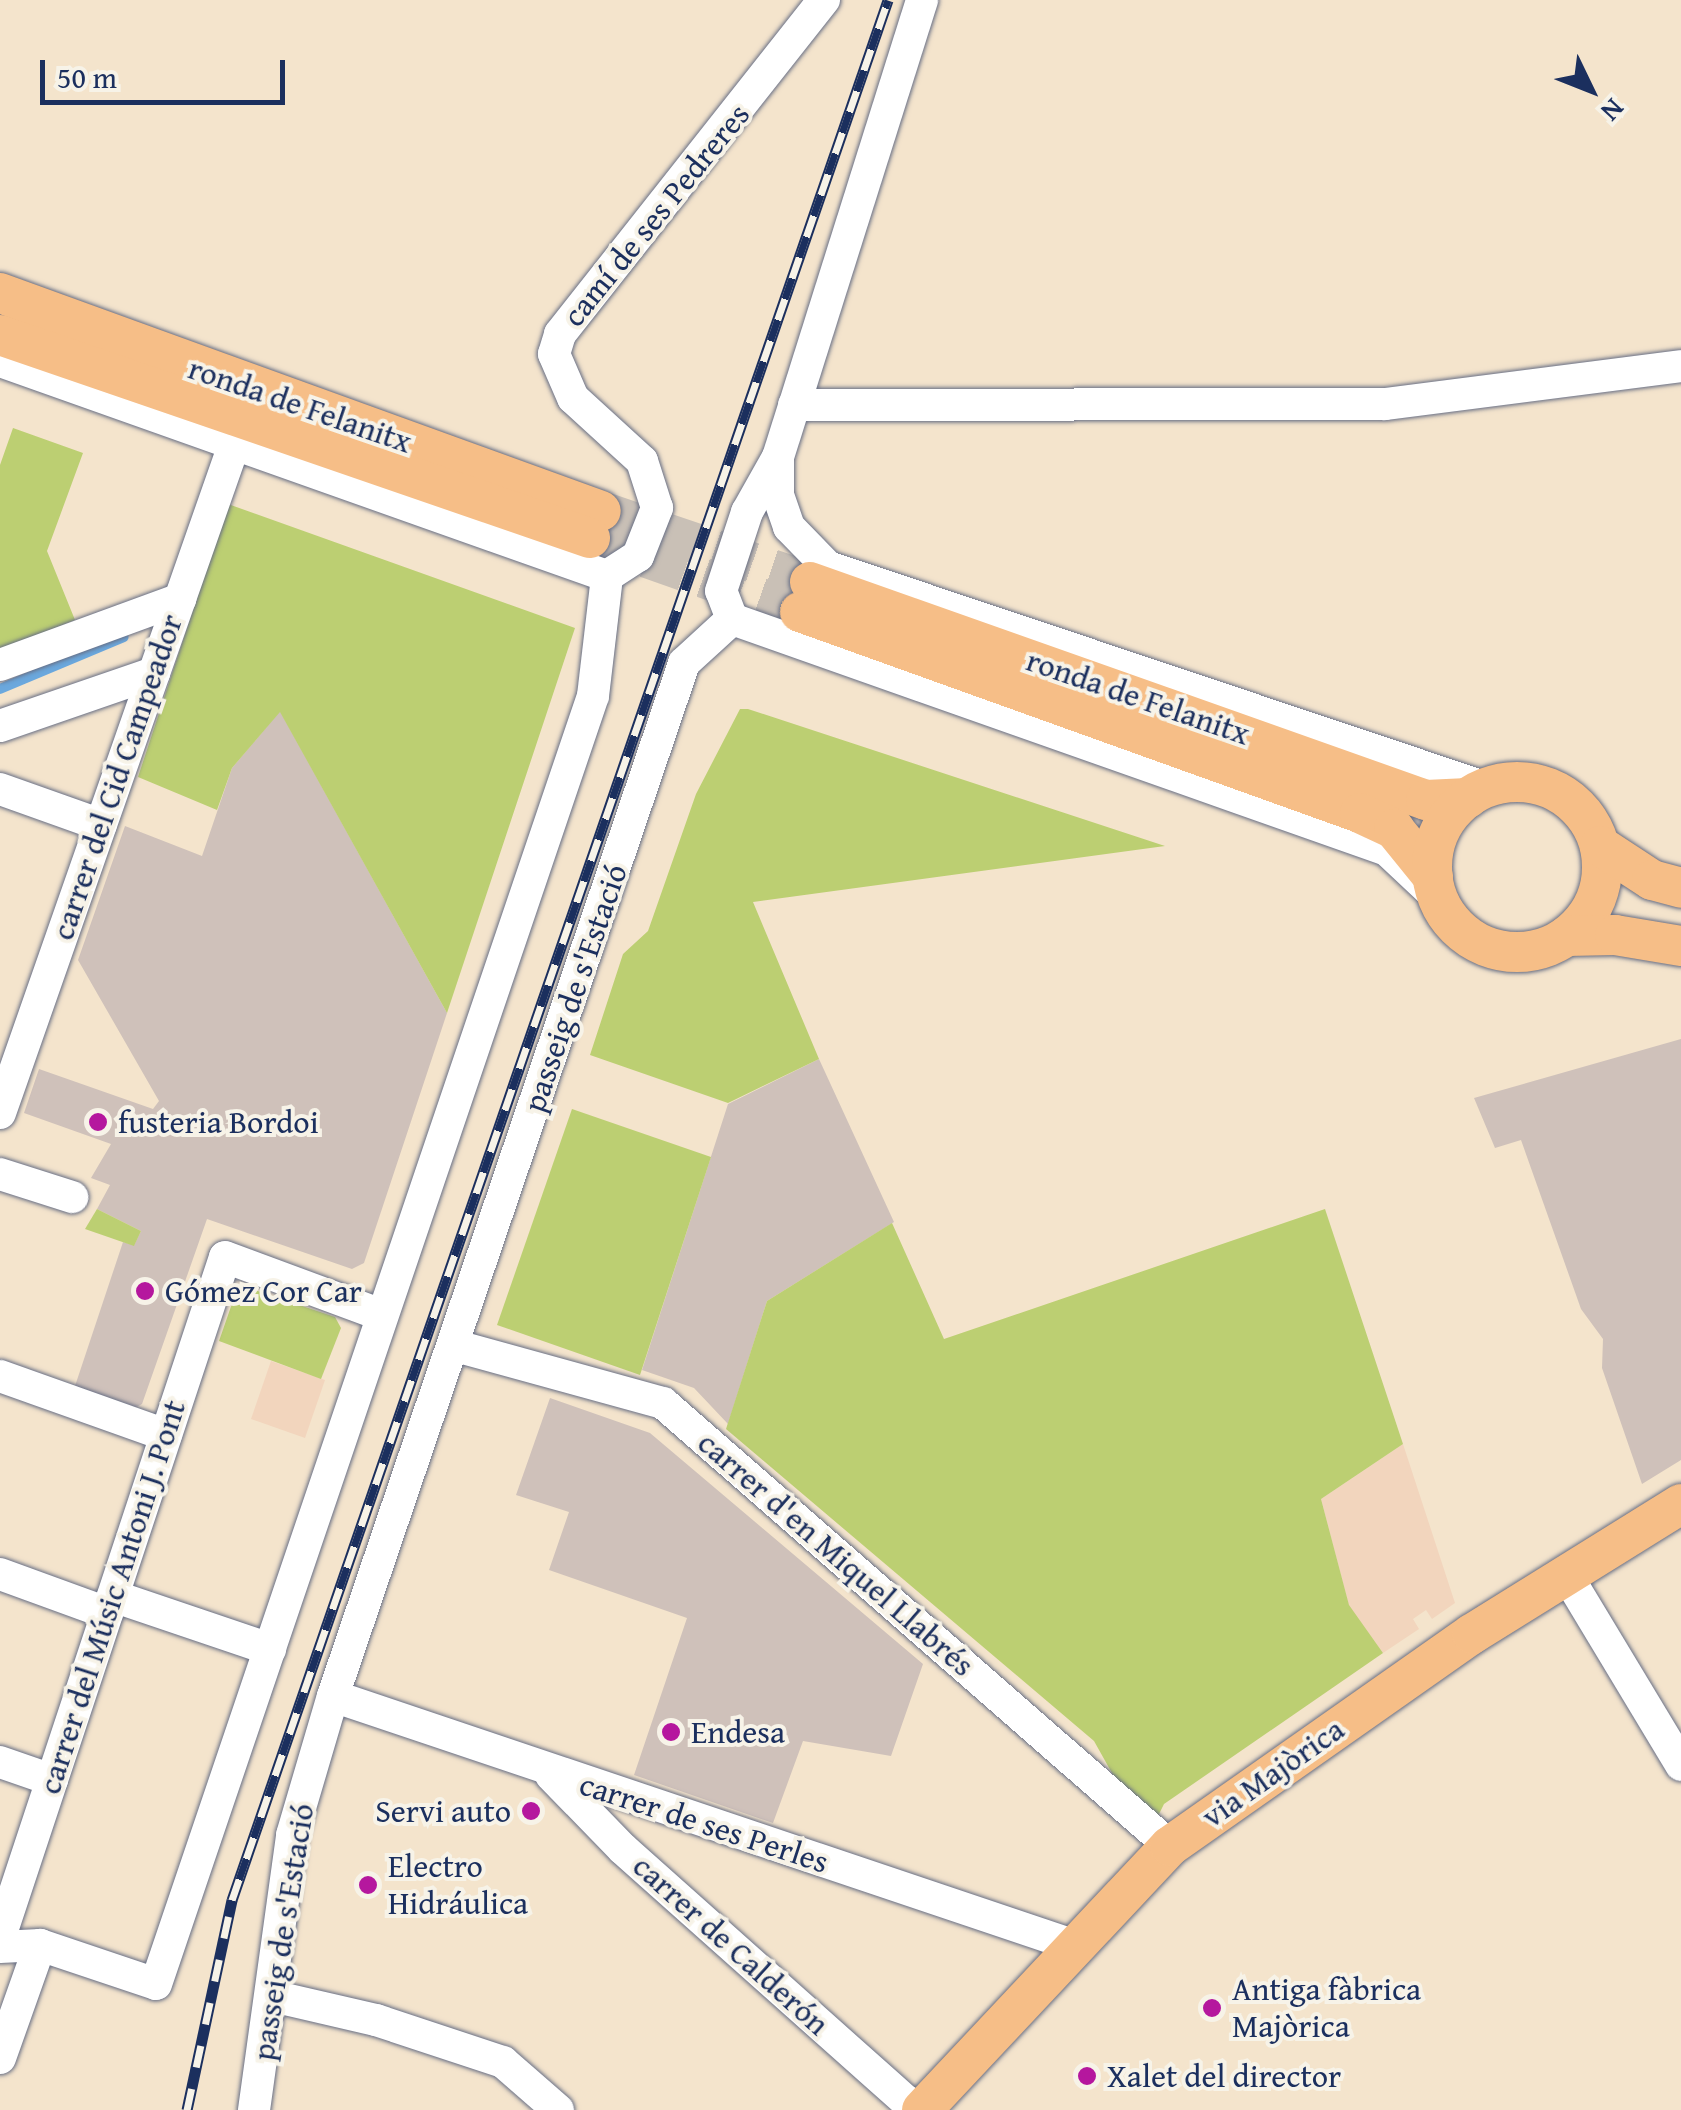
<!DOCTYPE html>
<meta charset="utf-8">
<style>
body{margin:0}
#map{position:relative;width:1681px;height:2110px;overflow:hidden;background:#f4e4cc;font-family:"Gentium Book Plus",serif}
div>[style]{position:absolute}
.built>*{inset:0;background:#f2d5bd}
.industrial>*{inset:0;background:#cfc1ba}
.green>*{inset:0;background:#bccf72}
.stream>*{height:10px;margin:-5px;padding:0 5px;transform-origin:5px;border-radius:5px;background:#6ba8dd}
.major-tunnel>*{height:40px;margin-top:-20px;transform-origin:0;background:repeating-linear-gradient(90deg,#c9c0b6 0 40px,transparent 0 60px)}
.roads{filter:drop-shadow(0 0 2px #676e84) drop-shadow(0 0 2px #676e84)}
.minor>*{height:32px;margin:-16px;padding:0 16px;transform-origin:16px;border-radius:16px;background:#fff}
.major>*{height:40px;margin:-20px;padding:0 20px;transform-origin:20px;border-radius:20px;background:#f6be87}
.major>.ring{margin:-20px;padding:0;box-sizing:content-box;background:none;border:40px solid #f6be87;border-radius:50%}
.rail>*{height:11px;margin-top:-5.5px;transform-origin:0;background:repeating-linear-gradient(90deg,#f7f3e8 0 22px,#1b2f5e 0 44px);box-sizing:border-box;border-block:2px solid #1b2f5e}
.dots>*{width:28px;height:28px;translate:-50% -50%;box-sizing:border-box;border:5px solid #f7f3e8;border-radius:50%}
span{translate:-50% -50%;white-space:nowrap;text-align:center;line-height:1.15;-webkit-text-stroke:8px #f7f3e8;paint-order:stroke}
.street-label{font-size:32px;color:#1b2f5e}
.poi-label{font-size:32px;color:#1b2f5e}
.left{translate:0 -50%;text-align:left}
.right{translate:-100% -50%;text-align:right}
.north{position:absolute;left:1541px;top:40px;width:100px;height:100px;-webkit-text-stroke:8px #f7f3e8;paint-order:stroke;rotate:133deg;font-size:28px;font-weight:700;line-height:40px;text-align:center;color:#1b2f5e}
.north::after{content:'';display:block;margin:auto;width:35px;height:45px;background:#1b2f5e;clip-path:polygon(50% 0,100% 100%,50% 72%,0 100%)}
.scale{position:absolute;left:40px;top:60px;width:245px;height:45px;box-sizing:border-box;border:5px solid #1b2f5e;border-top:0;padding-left:12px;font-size:30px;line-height:35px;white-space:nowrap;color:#1b2f5e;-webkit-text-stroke:8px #f7f3e8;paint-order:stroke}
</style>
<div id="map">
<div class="built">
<div style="clip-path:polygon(271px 1361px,325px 1380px,305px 1438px,251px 1419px)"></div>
<div style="clip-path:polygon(1403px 1444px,1455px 1603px,1432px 1619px,1426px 1610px,1413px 1619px,1419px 1629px,1383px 1653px,1349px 1606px,1321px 1499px)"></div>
</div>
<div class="industrial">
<div style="clip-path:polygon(280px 711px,447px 1013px,364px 1263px,352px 1269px,207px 1219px,142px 1404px,133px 1409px,74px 1389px,123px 1242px,134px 1245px,141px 1231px,97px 1209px,110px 1185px,91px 1178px,111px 1144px,24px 1113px,39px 1069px,153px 1109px,159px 1101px,78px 960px,125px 826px,202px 856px,232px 768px)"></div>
<div style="clip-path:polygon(1681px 1039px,1681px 1460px,1642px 1484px,1602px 1368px,1603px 1339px,1581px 1309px,1521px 1140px,1495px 1148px,1474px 1098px)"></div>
<div style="clip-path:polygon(819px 1059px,894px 1222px,767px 1301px,728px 1424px,694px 1388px,642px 1370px,728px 1104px)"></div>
<div style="clip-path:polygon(550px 1398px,650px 1433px,923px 1664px,891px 1756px,803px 1741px,773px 1823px,634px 1775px,687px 1618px,549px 1570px,569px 1512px,516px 1495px)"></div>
</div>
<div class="green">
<div style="clip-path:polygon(13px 428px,83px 453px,47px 551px,75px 620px,0 650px,0 465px)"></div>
<div style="clip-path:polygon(228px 504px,575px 628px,447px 1013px,280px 712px,232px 768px,217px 810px,138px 777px)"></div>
<div style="clip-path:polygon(740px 709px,748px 709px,1165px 846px,753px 902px,819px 1059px,728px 1103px,590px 1055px,623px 954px,648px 931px,696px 794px)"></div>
<div style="clip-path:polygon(572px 1109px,711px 1157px,640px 1375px,497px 1325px)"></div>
<div style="clip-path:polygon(97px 1209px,141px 1231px,134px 1246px,85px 1229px)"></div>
<div style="clip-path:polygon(1325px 1209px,1403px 1444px,1321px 1499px,1349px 1605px,1383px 1653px,1164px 1804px,1157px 1818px,1122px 1791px,1094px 1741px,726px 1429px,767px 1301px,892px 1223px,944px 1339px)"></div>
<div style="clip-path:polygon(249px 1288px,335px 1317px,341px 1328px,321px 1379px,219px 1341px,235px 1295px)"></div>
</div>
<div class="stream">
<div style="left:0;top:689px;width:134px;rotate:-22.8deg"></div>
</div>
<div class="major-tunnel">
<div style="left:601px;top:511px;width:221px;rotate:18.8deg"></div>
<div style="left:590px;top:538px;width:223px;rotate:19.4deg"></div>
</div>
<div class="roads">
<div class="minor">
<div style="left:0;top:361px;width:644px;rotate:19.5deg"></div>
<div style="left:794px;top:405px;width:591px;rotate:-0.1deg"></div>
<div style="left:1385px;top:404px;width:298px;rotate:-7.3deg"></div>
<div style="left:778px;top:457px;width:38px;rotate:90deg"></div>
<div style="left:778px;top:495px;width:34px;rotate:71deg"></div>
<div style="left:789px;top:527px;width:56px;rotate:45.7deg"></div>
<div style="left:828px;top:567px;width:695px;rotate:18.54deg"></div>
<div style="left:607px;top:576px;width:37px;rotate:-33deg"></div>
<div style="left:638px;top:556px;width:52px;rotate:-68.4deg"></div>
<div style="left:657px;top:508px;width:49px;rotate:-107.7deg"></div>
<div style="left:642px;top:461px;width:93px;rotate:-137.6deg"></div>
<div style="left:573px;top:398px;width:48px;rotate:-113.4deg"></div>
<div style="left:554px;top:354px;width:21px;rotate:-73deg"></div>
<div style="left:560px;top:334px;width:426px;rotate:-51.7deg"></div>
<div style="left:732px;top:619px;width:30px;rotate:-111deg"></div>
<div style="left:721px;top:591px;width:83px;rotate:-71.8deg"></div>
<div style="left:747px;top:512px;width:63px;rotate:-60.6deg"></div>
<div style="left:778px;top:457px;width:479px;rotate:-72.5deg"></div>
<div style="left:0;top:665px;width:192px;rotate:-20.1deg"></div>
<div style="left:0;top:726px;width:163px;rotate:-19deg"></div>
<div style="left:0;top:789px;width:107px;rotate:19.6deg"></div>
<div style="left:0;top:1113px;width:711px;rotate:-70.7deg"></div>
<div style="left:0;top:1174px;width:76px;rotate:17.7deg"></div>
<div style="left:456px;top:1346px;width:215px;rotate:15.4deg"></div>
<div style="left:663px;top:1403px;width:673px;rotate:41.15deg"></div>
<div style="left:0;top:1376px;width:176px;rotate:19.6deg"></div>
<div style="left:0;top:1574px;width:114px;rotate:20deg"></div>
<div style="left:1566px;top:1574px;width:223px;rotate:58.9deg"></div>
<div style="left:113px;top:1596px;width:166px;rotate:18.7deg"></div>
<div style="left:333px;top:1696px;width:784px;rotate:18.6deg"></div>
<div style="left:0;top:1762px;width:55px;rotate:19.1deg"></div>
<div style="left:551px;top:1775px;width:103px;rotate:45.8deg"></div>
<div style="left:623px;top:1849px;width:379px;rotate:41.7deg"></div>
<div style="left:906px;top:2101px;width:20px;rotate:27deg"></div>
<div style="left:0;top:1937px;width:716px;rotate:-71.69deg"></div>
<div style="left:225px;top:1257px;width:167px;rotate:20.3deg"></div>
<div style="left:0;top:1947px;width:40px;rotate:-2.9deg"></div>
<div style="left:40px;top:1945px;width:122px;rotate:18.6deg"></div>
<div style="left:156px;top:1984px;width:1360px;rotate:-71.26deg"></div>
<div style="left:593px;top:696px;width:121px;rotate:-83.3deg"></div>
<div style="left:272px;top:1996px;width:107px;rotate:13deg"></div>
<div style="left:376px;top:2020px;width:134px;rotate:18.3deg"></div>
<div style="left:503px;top:2062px;width:73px;rotate:41.1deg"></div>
<div style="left:0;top:2058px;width:120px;rotate:-70.5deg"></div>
<div style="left:254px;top:2110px;width:278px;rotate:-82.1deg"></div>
<div style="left:292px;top:1835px;width:145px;rotate:-73.6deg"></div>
<div style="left:333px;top:1696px;width:1091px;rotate:-71.23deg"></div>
<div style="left:684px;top:663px;width:65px;rotate:-42.5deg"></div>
<div style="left:732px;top:619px;width:695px;rotate:19.43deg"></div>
<div style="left:1387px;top:850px;width:69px;rotate:43.2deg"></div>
</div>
<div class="major">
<div style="left:0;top:293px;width:639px;rotate:19.94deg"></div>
<div style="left:0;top:335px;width:624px;rotate:18.99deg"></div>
<div style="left:810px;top:582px;width:653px;rotate:19.49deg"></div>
<div style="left:1426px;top:800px;width:42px;rotate:-2.7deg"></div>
<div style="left:800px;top:612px;width:595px;rotate:19.74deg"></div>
<div style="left:1360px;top:813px;width:38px;rotate:25deg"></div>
<div style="left:1394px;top:829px;width:62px;rotate:50.9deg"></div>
<div class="ring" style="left:1432px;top:782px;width:130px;height:130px"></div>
<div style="left:1600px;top:846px;width:62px;rotate:33.2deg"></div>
<div style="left:1652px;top:880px;width:30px;rotate:15deg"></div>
<div style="left:1567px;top:936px;width:48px;rotate:-1.2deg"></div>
<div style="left:1615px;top:935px;width:67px;rotate:9.5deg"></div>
<div style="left:922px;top:2110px;width:362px;rotate:-46.8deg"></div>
<div style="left:1170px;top:1846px;width:369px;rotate:-35.1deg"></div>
<div style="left:1472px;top:1634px;width:246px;rotate:-31.9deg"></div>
</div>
</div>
<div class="rail">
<div style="left:187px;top:2110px;width:215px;rotate:-77.9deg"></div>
<div style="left:232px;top:1900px;width:2010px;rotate:-70.95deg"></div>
</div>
<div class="dots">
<div style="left:98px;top:1122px;background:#b5179e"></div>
<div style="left:145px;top:1291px;background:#b5179e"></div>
<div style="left:671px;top:1732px;background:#b5179e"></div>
<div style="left:531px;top:1811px;background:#b5179e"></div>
<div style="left:368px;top:1885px;background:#b5179e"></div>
<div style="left:1212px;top:2008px;background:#b5179e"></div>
<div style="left:1087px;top:2076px;background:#b5179e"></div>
</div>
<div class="street-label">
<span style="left:656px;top:215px;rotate:-51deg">camí de ses Pedreres</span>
<span style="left:300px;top:405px;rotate:19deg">ronda de Felanitx</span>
<span style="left:1138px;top:697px;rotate:19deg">ronda de Felanitx</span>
<span style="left:117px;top:777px;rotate:-71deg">carrer del Cid Campeador</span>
<span style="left:575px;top:988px;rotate:-71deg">passeig de s'Estació</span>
<span style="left:836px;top:1554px;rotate:41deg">carrer d'en Miquel Llabrés</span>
<span style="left:112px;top:1597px;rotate:-72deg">carrer del Músic Antoni J. Pont</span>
<span style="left:1273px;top:1773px;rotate:-35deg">via Majòrica</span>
<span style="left:704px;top:1823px;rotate:18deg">carrer de ses Perles</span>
<span style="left:283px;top:1932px;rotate:-81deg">passeig de s'Estació</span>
<span style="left:731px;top:1945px;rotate:42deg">carrer de Calderón</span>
</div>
<div class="poi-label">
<span class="left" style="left:118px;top:1122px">fusteria Bordoi</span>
<span class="left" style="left:165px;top:1291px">Gómez Cor Car</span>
<span class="left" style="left:691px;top:1732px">Endesa</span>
<span class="right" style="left:511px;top:1811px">Servi auto</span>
<span class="left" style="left:388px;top:1885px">Electro<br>Hidráulica</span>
<span class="left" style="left:1232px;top:2008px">Antiga fàbrica<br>Majòrica</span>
<span class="left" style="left:1107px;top:2076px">Xalet del director</span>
</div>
<div class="north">N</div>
<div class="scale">50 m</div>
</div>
